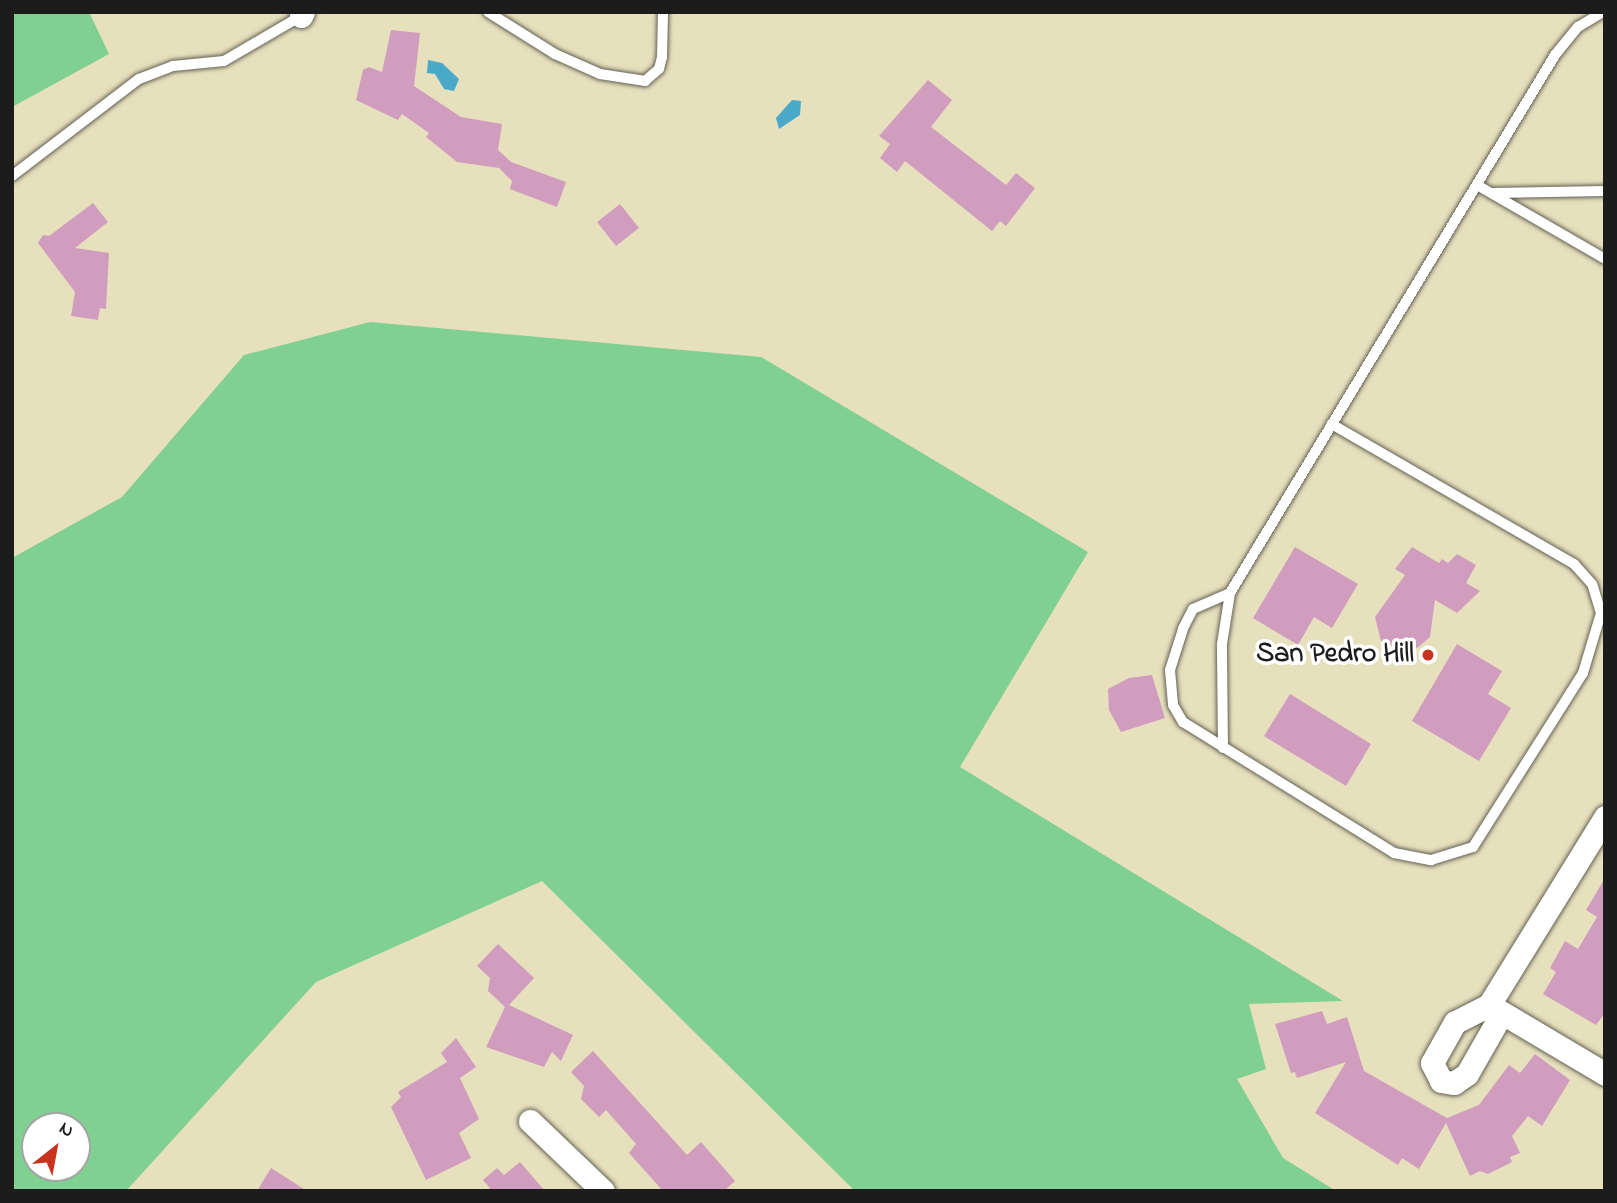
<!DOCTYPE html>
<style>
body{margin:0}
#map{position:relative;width:1617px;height:1203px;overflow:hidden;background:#e6e0bd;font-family:"Indie Flower",sans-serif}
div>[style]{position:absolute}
.green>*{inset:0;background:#7fd091}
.water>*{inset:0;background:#4aa9c9}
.building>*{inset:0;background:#d09dbe}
.roads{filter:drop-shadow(0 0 2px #636154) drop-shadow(0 0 2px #636154)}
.lane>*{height:10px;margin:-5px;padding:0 5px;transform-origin:5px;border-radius:5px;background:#fff}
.street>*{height:23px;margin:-11.5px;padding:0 11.5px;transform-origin:11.5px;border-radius:11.5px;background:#fff}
.dots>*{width:19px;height:19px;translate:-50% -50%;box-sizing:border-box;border:4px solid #fff;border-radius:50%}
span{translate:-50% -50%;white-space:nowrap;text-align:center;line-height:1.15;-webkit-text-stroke:7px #fff;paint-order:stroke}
.poi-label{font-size:28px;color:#1c1c1c;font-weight:700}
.right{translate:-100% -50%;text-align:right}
.frame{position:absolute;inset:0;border:14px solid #1c1c1c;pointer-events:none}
.north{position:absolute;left:21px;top:1112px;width:70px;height:70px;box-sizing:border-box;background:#fff;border:2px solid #a4a4a4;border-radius:50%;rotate:31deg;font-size:19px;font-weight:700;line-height:28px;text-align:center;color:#1c1c1c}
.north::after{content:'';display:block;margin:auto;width:24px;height:32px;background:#c8321e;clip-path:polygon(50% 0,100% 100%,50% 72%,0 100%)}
</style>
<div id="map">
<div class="green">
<div style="clip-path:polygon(12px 12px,89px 12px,109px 54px,12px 107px)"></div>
<div style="clip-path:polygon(evenodd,370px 322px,761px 357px,1088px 552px,960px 767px,1343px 1001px,1249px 1004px,1266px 1069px,1237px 1079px,1283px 1158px,1336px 1191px,855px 1191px,542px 881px,316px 982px,126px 1191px,12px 1191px,12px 558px,122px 497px,244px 355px,370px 322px,35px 1126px,77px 1126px,77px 1168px,35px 1168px,35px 1126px)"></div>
</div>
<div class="water">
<div style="clip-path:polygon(428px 60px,442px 63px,459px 79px,454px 91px,444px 89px,435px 74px,427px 73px)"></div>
<div style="clip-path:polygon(792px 100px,801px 101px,800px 115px,779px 129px,776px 118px)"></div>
</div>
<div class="building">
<div style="clip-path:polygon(391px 30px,420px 33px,414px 86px,461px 117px,502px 124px,498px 150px,511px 162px,566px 182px,557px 207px,510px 189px,512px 181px,499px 168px,457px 162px,426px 137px,429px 133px,402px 114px,398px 120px,356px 100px,363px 70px,369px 67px,382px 72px)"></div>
<div style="clip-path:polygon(928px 80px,952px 100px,931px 127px,1006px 185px,1016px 173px,1035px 188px,1006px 226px,1000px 221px,992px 231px,905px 161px,897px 172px,880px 158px,890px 144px,879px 136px)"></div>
<div style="clip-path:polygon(93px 203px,108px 222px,75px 248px,109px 253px,106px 309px,100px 308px,98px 320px,71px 316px,75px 292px,38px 243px,43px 235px,49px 236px)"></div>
<div style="clip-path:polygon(620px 204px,639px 228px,616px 246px,597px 222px)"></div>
<div style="clip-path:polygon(1295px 547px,1358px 584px,1332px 628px,1314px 617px,1298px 645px,1253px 618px)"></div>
<div style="clip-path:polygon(1412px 547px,1439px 563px,1442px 559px,1448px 563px,1457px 554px,1476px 565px,1466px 583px,1480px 591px,1457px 613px,1435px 600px,1430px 637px,1417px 648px,1402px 651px,1381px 641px,1375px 617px,1405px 575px,1395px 569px)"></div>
<div style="clip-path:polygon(1457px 644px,1502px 671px,1488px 694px,1511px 708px,1479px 761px,1412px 721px)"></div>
<div style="clip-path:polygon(1152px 675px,1165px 718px,1121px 732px,1109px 710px,1108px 689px,1129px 678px)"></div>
<div style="clip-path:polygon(1290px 694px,1371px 744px,1346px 786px,1264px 736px)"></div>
<div style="clip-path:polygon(1605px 878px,1605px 1013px,1596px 1025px,1543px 994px,1556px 972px,1550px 968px,1565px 941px,1578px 949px,1597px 917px,1586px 910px)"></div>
<div style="clip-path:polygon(498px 944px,534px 978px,509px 1005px,573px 1035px,561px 1061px,552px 1052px,544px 1067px,486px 1047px,505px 1007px,488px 991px,490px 978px,477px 966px)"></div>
<div style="clip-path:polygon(1322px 1011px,1327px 1024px,1347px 1017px,1364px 1071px,1447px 1118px,1479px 1105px,1509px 1065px,1520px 1073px,1535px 1054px,1570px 1080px,1542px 1126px,1528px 1116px,1512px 1136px,1520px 1153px,1510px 1157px,1512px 1162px,1488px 1174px,1480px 1171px,1470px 1176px,1446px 1123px,1419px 1169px,1402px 1158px,1398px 1165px,1315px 1113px,1346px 1062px,1297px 1078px,1295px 1072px,1291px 1073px,1275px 1024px)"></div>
<div style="clip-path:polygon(456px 1038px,476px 1067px,460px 1078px,479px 1119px,459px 1133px,471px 1158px,426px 1180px,391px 1107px,401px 1097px,398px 1092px,447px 1062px,441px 1053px)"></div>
<div style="clip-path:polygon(593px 1051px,687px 1155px,701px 1142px,735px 1181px,724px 1191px,663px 1191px,629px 1153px,636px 1144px,606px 1110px,599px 1117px,581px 1099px,584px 1086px,571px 1072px)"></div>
<div style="clip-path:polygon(520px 1162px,545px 1191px,486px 1191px,490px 1188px,483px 1180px,497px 1168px,504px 1175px)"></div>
<div style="clip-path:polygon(271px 1168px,307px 1191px,257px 1191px)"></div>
</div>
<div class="roads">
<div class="lane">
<div style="left:488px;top:12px;width:79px;rotate:32.1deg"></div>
<div style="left:555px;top:54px;width:49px;rotate:24deg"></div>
<div style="left:600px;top:74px;width:46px;rotate:8.8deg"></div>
<div style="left:645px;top:81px;width:18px;rotate:-41deg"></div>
<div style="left:659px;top:69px;width:12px;rotate:-76deg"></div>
<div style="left:662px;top:57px;width:45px;rotate:-88.7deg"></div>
<div style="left:12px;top:176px;width:160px;rotate:-37.4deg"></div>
<div style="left:139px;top:79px;width:36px;rotate:-21deg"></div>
<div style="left:173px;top:66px;width:51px;rotate:-5.6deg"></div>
<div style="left:224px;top:61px;width:89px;rotate:-30.3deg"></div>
<div style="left:1477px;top:185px;width:148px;rotate:30deg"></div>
<div style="left:1493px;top:193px;width:112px;rotate:-1deg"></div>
<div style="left:1230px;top:593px;width:40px;rotate:156.6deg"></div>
<div style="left:1193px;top:609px;width:22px;rotate:117deg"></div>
<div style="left:1183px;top:629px;width:43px;rotate:107.6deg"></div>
<div style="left:1170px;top:670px;width:35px;rotate:85deg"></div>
<div style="left:1173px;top:705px;width:20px;rotate:60deg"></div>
<div style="left:1183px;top:722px;width:248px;rotate:31.8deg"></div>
<div style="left:1394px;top:853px;width:38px;rotate:11deg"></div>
<div style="left:1431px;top:860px;width:44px;rotate:-17.2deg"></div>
<div style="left:1473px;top:847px;width:206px;rotate:-57.7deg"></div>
<div style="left:1583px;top:673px;width:63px;rotate:-73.3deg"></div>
<div style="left:1601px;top:613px;width:30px;rotate:-107deg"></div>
<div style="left:1592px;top:584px;width:27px;rotate:-132deg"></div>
<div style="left:1574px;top:564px;width:280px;rotate:-150deg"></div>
<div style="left:1223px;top:748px;width:104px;rotate:-90.6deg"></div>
<div style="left:1222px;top:644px;width:52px;rotate:-81.1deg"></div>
<div style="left:1230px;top:593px;width:629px;rotate:-58.86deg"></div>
<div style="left:1555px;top:55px;width:36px;rotate:-51deg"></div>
<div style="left:1578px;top:27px;width:29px;rotate:-31deg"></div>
</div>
<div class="street">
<div style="left:301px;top:16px;width:4px;rotate:-63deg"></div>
<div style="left:1489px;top:1005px;width:221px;rotate:-58.3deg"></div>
<div style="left:1489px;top:1005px;width:38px;rotate:153deg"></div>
<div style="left:1455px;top:1022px;width:47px;rotate:119.3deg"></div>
<div style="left:1432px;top:1063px;width:20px;rotate:63deg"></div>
<div style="left:1441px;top:1081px;width:13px;rotate:9deg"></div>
<div style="left:1454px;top:1083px;width:16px;rotate:-35deg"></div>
<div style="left:1467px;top:1074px;width:70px;rotate:-60.2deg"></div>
<div style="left:1489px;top:1005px;width:135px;rotate:30.7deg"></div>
<div style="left:530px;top:1121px;width:101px;rotate:43.8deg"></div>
</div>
</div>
<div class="dots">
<div style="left:1428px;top:655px;background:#c8321e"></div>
</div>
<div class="poi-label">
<span class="right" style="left:1414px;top:655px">San Pedro Hill</span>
</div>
<div class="frame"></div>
<div class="north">N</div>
</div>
